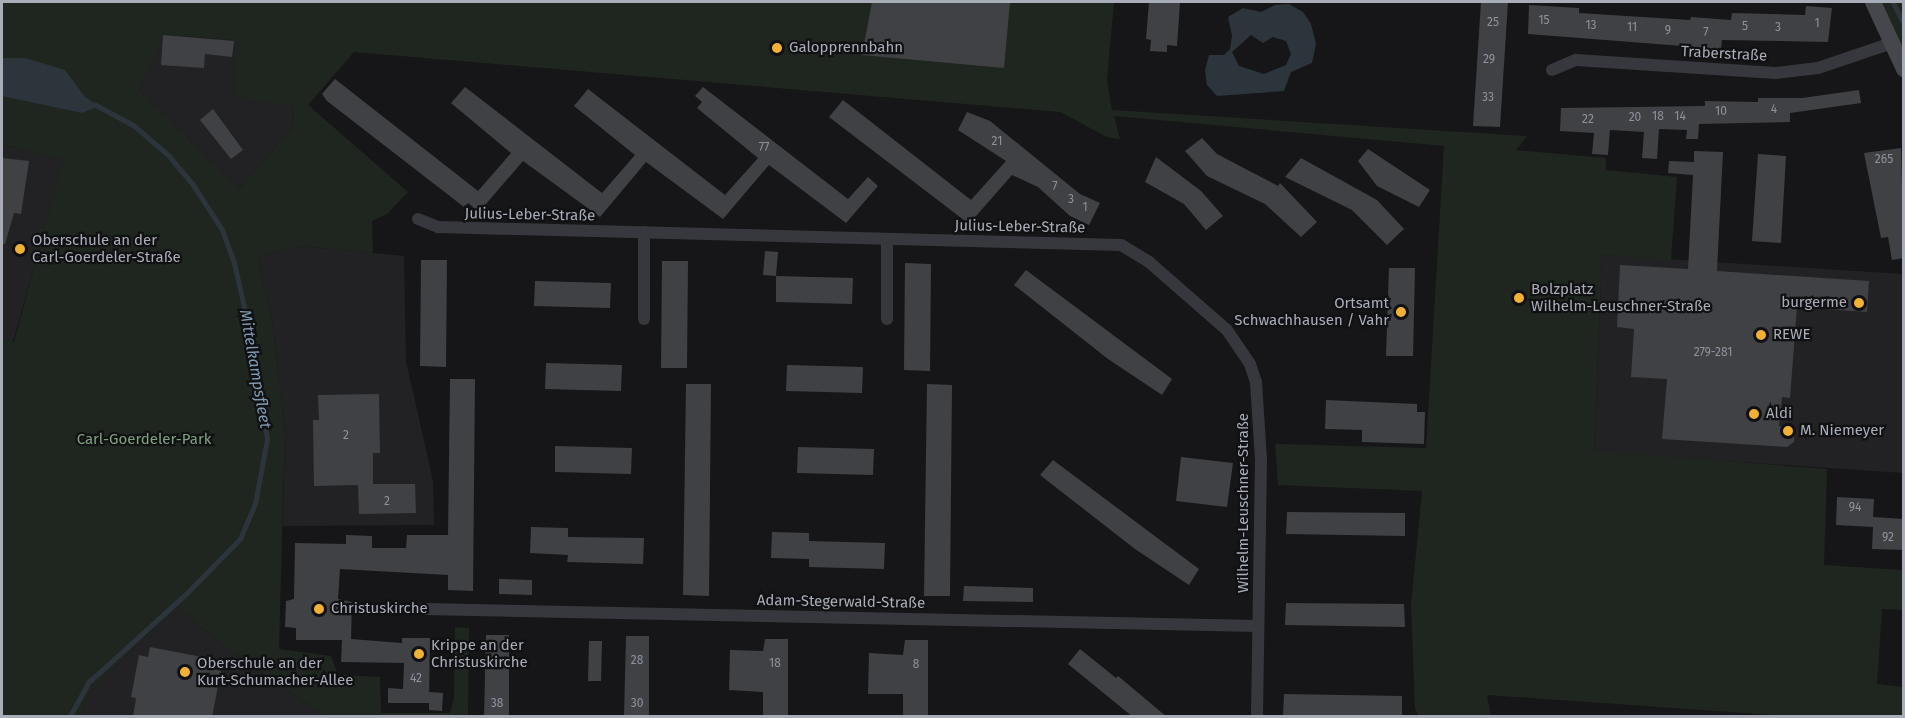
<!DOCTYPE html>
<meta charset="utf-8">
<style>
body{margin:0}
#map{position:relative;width:1905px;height:718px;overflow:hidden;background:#161618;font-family:"Fira Sans",sans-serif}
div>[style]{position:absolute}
.built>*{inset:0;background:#222225}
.green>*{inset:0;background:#1e261f}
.water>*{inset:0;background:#2c353c}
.stream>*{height:4.5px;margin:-2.25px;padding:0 2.25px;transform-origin:2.25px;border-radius:2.25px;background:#2c353c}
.building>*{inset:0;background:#404145}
.street>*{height:12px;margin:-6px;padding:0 6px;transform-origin:6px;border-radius:6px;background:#37383d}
.secondary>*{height:16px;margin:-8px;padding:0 8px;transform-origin:8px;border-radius:8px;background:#45474d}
.dots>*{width:16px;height:16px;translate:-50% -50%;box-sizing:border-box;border:3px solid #111113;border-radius:50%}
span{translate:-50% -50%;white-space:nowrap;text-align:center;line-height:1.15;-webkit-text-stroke:4.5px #111113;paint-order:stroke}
.number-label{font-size:12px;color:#8e929b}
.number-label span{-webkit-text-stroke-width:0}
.poi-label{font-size:15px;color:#a8adb8}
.left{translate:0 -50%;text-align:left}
.right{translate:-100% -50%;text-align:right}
.street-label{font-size:15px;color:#a8adb8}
.park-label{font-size:15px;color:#7fa381}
.water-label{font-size:16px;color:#7f9bb3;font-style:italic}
.frame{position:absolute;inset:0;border:3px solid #a8adb8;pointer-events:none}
</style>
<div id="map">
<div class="built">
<div style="clip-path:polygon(163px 35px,235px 40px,294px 106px,293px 127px,239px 189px,139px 90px)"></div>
<div style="clip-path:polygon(2px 144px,64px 160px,13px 342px,2px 339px)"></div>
<div style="clip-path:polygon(300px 246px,404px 256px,406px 361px,433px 481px,434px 525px,283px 526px,285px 431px,272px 320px,258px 257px)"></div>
<div style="clip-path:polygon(1602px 255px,1903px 274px,1903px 473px,1594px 452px)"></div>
<div style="clip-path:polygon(176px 606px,233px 653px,325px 716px,79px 716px,91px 691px)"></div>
</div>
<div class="green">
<div style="clip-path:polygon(evenodd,2px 2px,1114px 2px,1107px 80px,1112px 110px,1527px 136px,1516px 150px,1606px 158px,1606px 170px,1677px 177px,1671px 260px,1602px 255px,1594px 451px,1827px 469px,1824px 565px,1903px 570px,1903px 610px,1882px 609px,1877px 684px,1903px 687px,1903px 716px,1787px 716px,1487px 695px,1491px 716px,1419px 716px,1415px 709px,1411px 605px,1422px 491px,1278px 485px,1275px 444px,1426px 448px,1444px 146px,1114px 116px,1120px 139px,1107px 137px,1060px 112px,354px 52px,308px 105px,408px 192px,387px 214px,372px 221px,373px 253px,300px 246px,258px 257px,272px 320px,285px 431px,279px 649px,331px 656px,338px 675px,380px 677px,381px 713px,450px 713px,454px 698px,455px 627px,469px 628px,468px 716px,325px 716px,233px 653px,176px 606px,91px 691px,79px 716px,2px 716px,2px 339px,14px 342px,63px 160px,2px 144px,2px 2px,164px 35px,235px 40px,237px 97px,294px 106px,293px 127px,239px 189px,139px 90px,164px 35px)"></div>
<div style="clip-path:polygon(1881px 2px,1902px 2px,1903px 5px,1903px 51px)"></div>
</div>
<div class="water">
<div style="clip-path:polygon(evenodd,1289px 4px,1303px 12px,1311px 24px,1316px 44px,1312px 63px,1291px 72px,1284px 91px,1217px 96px,1207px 85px,1205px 70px,1209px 55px,1224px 55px,1230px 49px,1232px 36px,1228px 17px,1243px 8px,1261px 12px,1275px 5px,1289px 4px,1251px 35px,1263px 43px,1273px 37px,1286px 41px,1291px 54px,1286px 65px,1264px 74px,1239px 66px,1232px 52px,1251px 35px)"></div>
<div style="clip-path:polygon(2px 58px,25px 58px,65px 70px,85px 97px,99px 106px,82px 113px,2px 96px)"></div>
</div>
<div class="stream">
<div style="left:1893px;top:2px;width:25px;rotate:63deg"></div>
<div style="left:70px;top:716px;width:39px;rotate:-61deg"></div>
<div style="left:89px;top:682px;width:132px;rotate:-42.2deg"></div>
<div style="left:187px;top:593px;width:76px;rotate:-45.5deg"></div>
<div style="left:240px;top:539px;width:38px;rotate:-67deg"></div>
<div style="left:255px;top:504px;width:66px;rotate:-79.5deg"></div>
<div style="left:267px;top:439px;width:102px;rotate:-99deg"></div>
<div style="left:251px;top:338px;width:77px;rotate:-102.8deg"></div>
<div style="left:234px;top:263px;width:35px;rotate:-110deg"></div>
<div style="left:222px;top:230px;width:54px;rotate:-122.8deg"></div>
<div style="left:193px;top:185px;width:38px;rotate:-130deg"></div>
<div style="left:169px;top:156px;width:46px;rotate:-139.4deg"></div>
<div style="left:134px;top:126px;width:44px;rotate:-151.7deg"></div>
</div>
<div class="building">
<div style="clip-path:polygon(872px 2px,1010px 2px,1004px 68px,862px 55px)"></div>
<div style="clip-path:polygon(1149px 2px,1180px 2px,1177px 46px,1167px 45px,1167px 52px,1150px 51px,1151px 40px,1146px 39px)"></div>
<div style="clip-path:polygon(1481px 2px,1508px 2px,1500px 127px,1473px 126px)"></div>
<div style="clip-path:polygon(1529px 5px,1579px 8px,1579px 13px,1690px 20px,1691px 17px,1731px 20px,1732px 13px,1805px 15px,1806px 6px,1832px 8px,1828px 42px,1722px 40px,1721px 49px,1528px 34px)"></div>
<div style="clip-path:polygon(163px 35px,234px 41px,232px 57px,205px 54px,204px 68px,161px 65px)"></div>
<div style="clip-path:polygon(335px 79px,478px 191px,511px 153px,451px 103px,465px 87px,602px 193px,635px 155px,574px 106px,588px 89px,725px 195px,758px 158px,697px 108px,702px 102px,695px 96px,703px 87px,848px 199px,868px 177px,878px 186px,846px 223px,769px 165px,723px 219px,646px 162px,600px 217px,523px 161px,479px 212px,468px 203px,464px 207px,327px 101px,322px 94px)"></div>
<div style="clip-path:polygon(1859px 90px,1861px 103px,1790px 113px,1790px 122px,1699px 124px,1698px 139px,1686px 139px,1687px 130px,1659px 129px,1657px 159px,1642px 158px,1644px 132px,1610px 130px,1608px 155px,1592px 154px,1594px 133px,1560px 131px,1561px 108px,1705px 106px,1705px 101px,1758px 102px,1758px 98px,1802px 98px)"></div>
<div style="clip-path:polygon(843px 100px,971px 200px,1006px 161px,958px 130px,967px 112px,990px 121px,1080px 194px,1100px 203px,1089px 225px,1070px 216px,1038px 187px,1012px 175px,969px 224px,829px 117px)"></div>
<div style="clip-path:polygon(213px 109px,243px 150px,231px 159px,200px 120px)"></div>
<div style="clip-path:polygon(1202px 138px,1217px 154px,1278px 186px,1280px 183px,1317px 222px,1301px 237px,1265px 204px,1207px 176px,1185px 151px)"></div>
<div style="clip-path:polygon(1901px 148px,1904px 258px,1892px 260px,1888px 237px,1881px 238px,1864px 153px)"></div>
<div style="clip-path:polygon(1368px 149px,1430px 190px,1419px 207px,1377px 186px,1358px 161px)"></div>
<div style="clip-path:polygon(1694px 151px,1723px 152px,1717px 271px,1869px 281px,1867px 312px,1797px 307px,1790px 398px,1782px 397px,1779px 426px,1795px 427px,1794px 442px,1787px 447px,1662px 439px,1667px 379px,1631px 377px,1634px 329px,1617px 327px,1620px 265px,1688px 269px,1693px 175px,1668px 173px,1669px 161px,1694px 162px)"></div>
<div style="clip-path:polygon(1758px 154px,1786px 156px,1781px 243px,1752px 241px)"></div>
<div style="clip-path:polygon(1156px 157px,1201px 191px,1223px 216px,1206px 230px,1184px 204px,1145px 182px)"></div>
<div style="clip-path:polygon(2px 158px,29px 161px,21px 214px,14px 213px,5px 244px,2px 244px)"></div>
<div style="clip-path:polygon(1301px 158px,1377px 200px,1404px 229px,1387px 245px,1352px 210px,1285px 177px)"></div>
<div style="clip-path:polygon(765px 251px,778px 252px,776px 276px,763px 275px)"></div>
<div style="clip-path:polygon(421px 260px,447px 260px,446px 367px,420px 366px)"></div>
<div style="clip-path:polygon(662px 261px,688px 261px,687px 368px,661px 368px)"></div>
<div style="clip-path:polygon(905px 263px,931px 264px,930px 371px,904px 370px)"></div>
<div style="clip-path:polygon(1389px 268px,1415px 268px,1413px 356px,1386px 356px)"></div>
<div style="clip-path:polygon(1026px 270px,1172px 379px,1162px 395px,1108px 359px,1014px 285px)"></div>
<div style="clip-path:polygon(776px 276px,853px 278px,852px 304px,776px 302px)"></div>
<div style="clip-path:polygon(535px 281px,611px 283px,610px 308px,534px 306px)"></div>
<div style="clip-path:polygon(546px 363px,622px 365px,621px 391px,545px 389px)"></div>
<div style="clip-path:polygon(787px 365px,863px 367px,862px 393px,786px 391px)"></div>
<div style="clip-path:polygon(450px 379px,475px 379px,473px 591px,448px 590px,448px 575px,340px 569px,338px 599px,352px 602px,351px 639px,402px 643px,402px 638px,430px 638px,429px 703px,388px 703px,388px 688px,403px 689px,404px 663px,341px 662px,342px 640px,296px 640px,296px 628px,285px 627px,286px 601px,294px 599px,295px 543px,346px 544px,346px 535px,372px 536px,372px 548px,406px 548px,407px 535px,448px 535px)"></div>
<div style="clip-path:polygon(686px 384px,711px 384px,709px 596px,683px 595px)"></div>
<div style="clip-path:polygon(927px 384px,952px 385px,950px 596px,924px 596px)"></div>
<div style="clip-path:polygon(379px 394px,380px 453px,373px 453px,373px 484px,415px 484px,416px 513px,359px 514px,358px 485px,314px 486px,313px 420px,319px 420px,318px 395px)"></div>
<div style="clip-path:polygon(1326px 400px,1417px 404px,1417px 412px,1425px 412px,1424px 444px,1362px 442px,1362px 430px,1325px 429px)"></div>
<div style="clip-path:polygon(555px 446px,632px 448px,631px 474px,555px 472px)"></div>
<div style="clip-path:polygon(798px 447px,874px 449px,873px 475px,797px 473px)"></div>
<div style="clip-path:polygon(1181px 457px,1233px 463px,1227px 507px,1176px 501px)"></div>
<div style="clip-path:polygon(1053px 460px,1199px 569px,1189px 585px,1135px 549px,1040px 475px)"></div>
<div style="clip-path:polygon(1837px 497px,1874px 499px,1873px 517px,1904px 519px,1904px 550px,1872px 549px,1873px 527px,1836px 525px)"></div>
<div style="clip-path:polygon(1287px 512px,1405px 513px,1405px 536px,1286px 534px)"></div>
<div style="clip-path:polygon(531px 527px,568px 528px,568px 537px,644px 538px,643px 564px,567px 562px,568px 555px,530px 553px)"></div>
<div style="clip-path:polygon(772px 532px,809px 533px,809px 541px,885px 543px,884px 569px,809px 567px,809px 559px,771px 558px)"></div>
<div style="clip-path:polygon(499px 579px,532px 580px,532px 595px,499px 594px)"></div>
<div style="clip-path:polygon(964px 586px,1033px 588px,1033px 602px,963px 601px)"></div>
<div style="clip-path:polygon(1286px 603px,1404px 604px,1405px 627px,1285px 625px)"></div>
<div style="clip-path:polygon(486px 635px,509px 635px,509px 717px,484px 717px)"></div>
<div style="clip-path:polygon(626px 636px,649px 636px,649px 717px,624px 717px)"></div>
<div style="clip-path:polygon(765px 639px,788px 639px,788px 717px,763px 717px,763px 692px,729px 690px,730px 650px,763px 651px)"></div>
<div style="clip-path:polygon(905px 640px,928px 640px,928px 717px,903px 717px,903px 694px,868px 694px,869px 653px,903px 655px)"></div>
<div style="clip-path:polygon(589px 641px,602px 641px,601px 681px,588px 681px)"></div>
<div style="clip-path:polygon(150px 647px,202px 657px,200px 667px,221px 671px,212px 717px,133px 717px,136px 698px,131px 697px,139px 655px,148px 657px)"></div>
<div style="clip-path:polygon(1080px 649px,1116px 678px,1118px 676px,1167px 717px,1133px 717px,1068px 664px)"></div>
<div style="clip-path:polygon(429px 692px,443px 693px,442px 711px,429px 710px)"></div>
<div style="clip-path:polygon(1284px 694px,1402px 696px,1402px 717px,1283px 717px)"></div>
</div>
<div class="street">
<div style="left:1552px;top:70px;width:26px;rotate:-23deg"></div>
<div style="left:1576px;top:60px;width:200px;rotate:3.7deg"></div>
<div style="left:1776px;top:73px;width:42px;rotate:-6.8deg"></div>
<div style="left:1818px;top:68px;width:78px;rotate:-18.7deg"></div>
<div style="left:418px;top:219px;width:22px;rotate:22deg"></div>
<div style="left:438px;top:227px;width:683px;rotate:1.51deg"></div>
<div style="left:1121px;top:245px;width:33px;rotate:31deg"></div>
<div style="left:1149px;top:262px;width:103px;rotate:41.1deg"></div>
<div style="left:1227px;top:330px;width:41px;rotate:55.9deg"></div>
<div style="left:1250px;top:364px;width:19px;rotate:72deg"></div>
<div style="left:1256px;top:382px;width:78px;rotate:86.3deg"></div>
<div style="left:1261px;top:460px;width:256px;rotate:90.9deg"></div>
<div style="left:887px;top:239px;width:80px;rotate:90deg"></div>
<div style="left:644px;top:319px;width:87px;rotate:-90deg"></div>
<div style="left:423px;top:609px;width:835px;rotate:1.17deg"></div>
</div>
<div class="secondary">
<div style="left:1873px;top:2px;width:74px;rotate:65.2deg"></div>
</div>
<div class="dots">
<div style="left:777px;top:48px;background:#f2b134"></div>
<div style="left:20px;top:249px;background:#f2b134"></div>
<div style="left:1519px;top:298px;background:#f2b134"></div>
<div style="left:1859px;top:303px;background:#f2b134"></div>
<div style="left:1401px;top:312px;background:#f2b134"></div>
<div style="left:1761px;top:335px;background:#f2b134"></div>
<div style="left:1754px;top:414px;background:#f2b134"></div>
<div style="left:1788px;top:431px;background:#f2b134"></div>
<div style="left:319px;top:609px;background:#f2b134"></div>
<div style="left:419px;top:654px;background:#f2b134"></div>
<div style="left:185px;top:672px;background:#f2b134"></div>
</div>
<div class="number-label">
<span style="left:1544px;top:21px">15</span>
<span style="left:1493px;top:23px">25</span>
<span style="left:1817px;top:24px">1</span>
<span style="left:1591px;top:26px">13</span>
<span style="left:1745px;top:27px">5</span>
<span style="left:1632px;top:28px">11</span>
<span style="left:1778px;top:28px">3</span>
<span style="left:1668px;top:31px">9</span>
<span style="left:1706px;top:33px">7</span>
<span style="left:1489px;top:60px">29</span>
<span style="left:1488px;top:98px">33</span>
<span style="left:1774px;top:110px">4</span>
<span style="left:1721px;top:112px">10</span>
<span style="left:1658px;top:117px">18</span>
<span style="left:1680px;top:117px">14</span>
<span style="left:1635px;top:118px">20</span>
<span style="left:1588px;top:120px">22</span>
<span style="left:997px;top:142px">21</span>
<span style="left:764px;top:148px">77</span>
<span style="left:1884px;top:160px">265</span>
<span style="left:1055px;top:187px">7</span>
<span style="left:1071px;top:200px">3</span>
<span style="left:1085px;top:208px">1</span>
<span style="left:1713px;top:353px">279-281</span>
<span style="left:346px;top:436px">2</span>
<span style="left:387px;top:502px">2</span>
<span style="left:1855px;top:508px">94</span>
<span style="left:1888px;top:538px">92</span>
<span style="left:637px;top:661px">28</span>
<span style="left:775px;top:664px">18</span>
<span style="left:916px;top:665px">8</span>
<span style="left:416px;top:679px">42</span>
<span style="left:497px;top:704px">38</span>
<span style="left:637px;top:704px">30</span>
</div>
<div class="poi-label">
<span class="left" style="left:789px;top:48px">Galopprennbahn</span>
<span class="left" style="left:32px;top:249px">Oberschule an der<br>Carl-Goerdeler-Straße</span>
<span class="left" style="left:1531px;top:298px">Bolzplatz<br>Wilhelm-Leuschner-Straße</span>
<span class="right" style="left:1389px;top:312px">Ortsamt<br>Schwachhausen / Vahr</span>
<span class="right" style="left:1847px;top:303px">burgerme</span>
<span class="left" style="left:1773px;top:335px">REWE</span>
<span class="left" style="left:1766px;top:414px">Aldi</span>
<span class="left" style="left:1800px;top:431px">M. Niemeyer</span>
<span class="left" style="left:331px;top:609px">Christuskirche</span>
<span class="left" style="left:431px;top:654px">Krippe an der<br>Christuskirche</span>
<span class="left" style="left:197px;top:672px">Oberschule an der<br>Kurt-Schumacher-Allee</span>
</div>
<div class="street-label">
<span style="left:1724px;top:54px;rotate:3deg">Traberstraße</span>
<span style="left:530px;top:215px;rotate:1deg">Julius-Leber-Straße</span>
<span style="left:1020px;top:227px;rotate:1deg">Julius-Leber-Straße</span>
<span style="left:1244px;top:503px;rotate:-90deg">Wilhelm-Leuschner-Straße</span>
<span style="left:841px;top:602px;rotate:1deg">Adam-Stegerwald-Straße</span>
</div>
<div class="park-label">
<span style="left:144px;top:440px">Carl-Goerdeler-Park</span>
</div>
<div class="water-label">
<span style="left:255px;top:369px;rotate:80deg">Mittelkampsfleet</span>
</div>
<div class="frame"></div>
</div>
